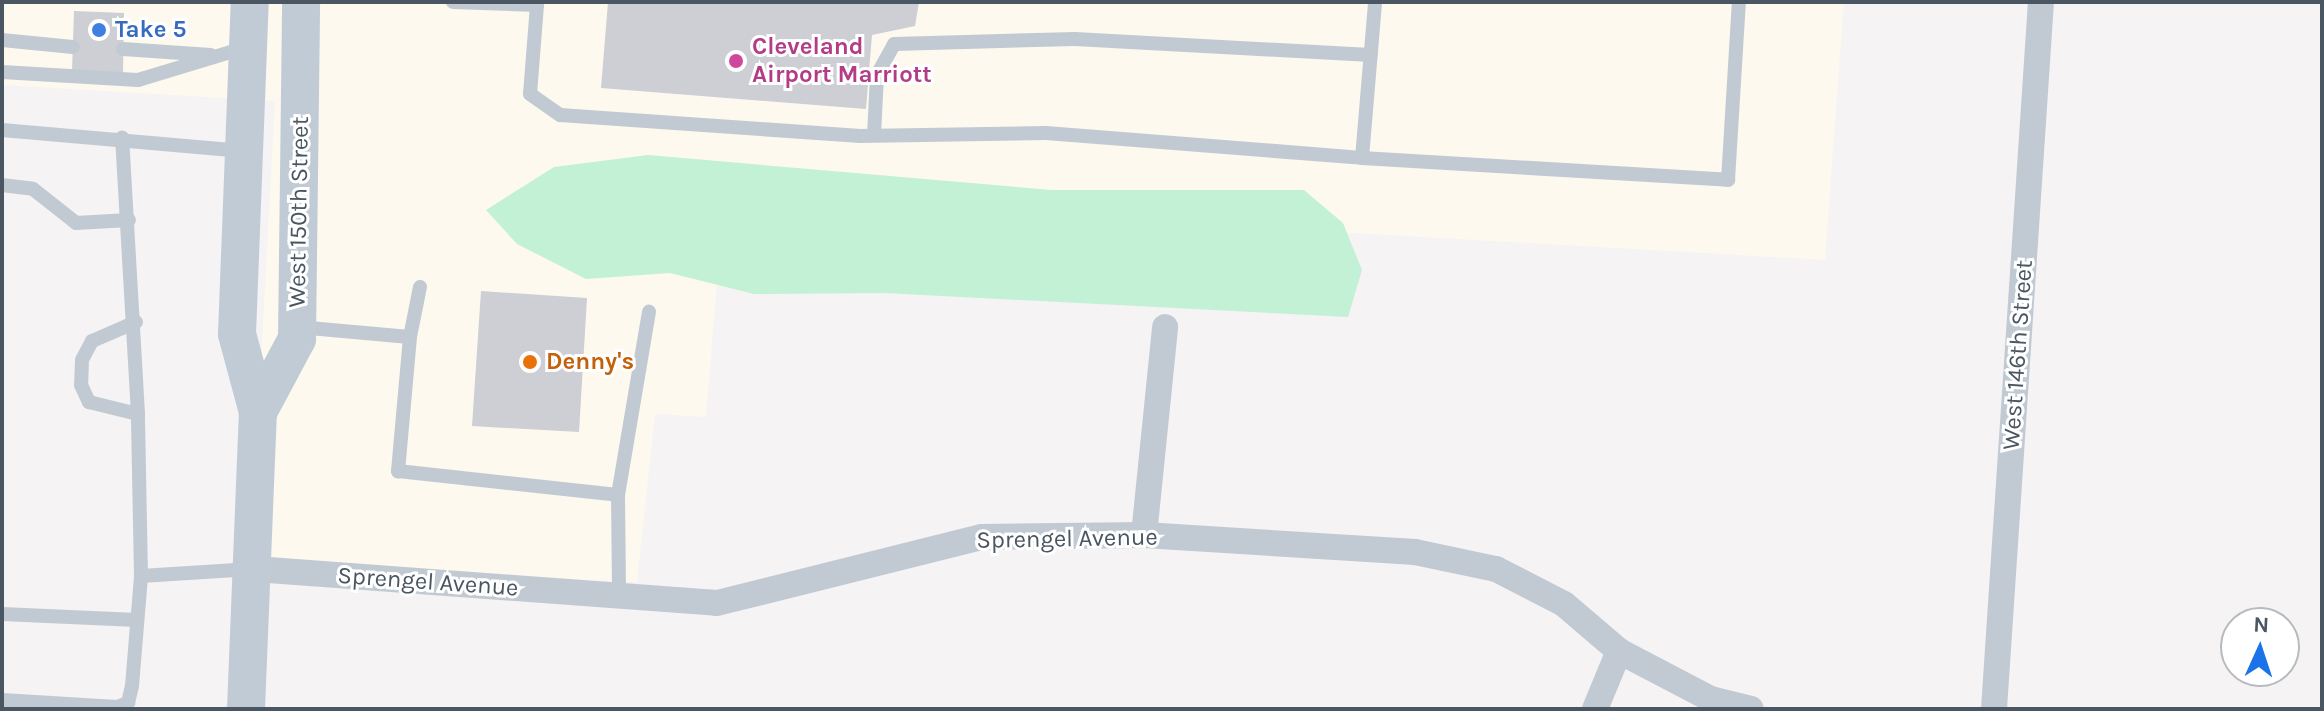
<!DOCTYPE html>
<style>
body{margin:0}
#map{position:relative;width:2324px;height:711px;overflow:hidden;background:#f5f3f3;font-family:Karla,sans-serif}
div>[style]{position:absolute}
.commercial>*{inset:0;background:#fdf9ef}
.green>*{inset:0;background:#c3f1d5}
.building>*{inset:0;background:#cdcfd5}
.service>*{height:14px;margin:-7px;padding:0 7px;transform-origin:7px;border-radius:7px;background:#c1cad2}
.minor>*{height:26px;margin:-13px;padding:0 13px;transform-origin:13px;border-radius:13px;background:#c1cad2}
.secondary>*{height:38px;margin:-19px;padding:0 19px;transform-origin:19px;border-radius:19px;background:#c1cbd6}
.dots>*{width:22px;height:22px;translate:-50% -50%;box-sizing:border-box;border:4px solid #fff;border-radius:50%}
span{translate:-50% -50%;white-space:nowrap;text-align:center;line-height:1.15;-webkit-text-stroke:6px #fff;paint-order:stroke}
.shop-label{font-size:24px;color:#366cbe;font-weight:700}
.left{translate:0 -50%;text-align:left}
.hotel-label{font-size:24px;color:#b23c85;font-weight:700}
.street-label{font-size:24px;color:#4a5661}
.food-label{font-size:24px;color:#c56008;font-weight:700}
.frame{position:absolute;inset:0;border:4px solid #4a5661;pointer-events:none}
.north{position:absolute;left:2220px;top:607px;width:80px;height:80px;box-sizing:border-box;background:#fff;border:2px solid #b7bbc0;border-radius:50%;rotate:3deg;font-size:22px;font-weight:700;line-height:32px;text-align:center;color:#4a5661}
.north::after{content:'';display:block;margin:auto;width:28px;height:36px;background:#1a73e8;clip-path:polygon(50% 0,100% 100%,50% 72%,0 100%)}
</style>
<div id="map">
<div class="commercial">
<div style="clip-path:polygon(2px 2px,1844px 2px,1825px 260px,724px 197px,706px 417px,655px 414px,637px 582px,250px 563px,275px 101px,2px 85px)"></div>
</div>
<div class="green">
<div style="clip-path:polygon(648px 155px,1052px 190px,1304px 190px,1343px 223px,1362px 270px,1348px 317px,885px 293px,754px 294px,670px 273px,586px 279px,517px 244px,486px 210px,554px 167px)"></div>
</div>
<div class="building">
<div style="clip-path:polygon(608px 2px,919px 2px,915px 26px,872px 35px,866px 109px,601px 88px)"></div>
<div style="clip-path:polygon(74px 11px,124px 13px,123px 73px,72px 71px)"></div>
<div style="clip-path:polygon(481px 291px,587px 298px,579px 432px,472px 426px)"></div>
</div>
<div class="service">
<div style="left:453px;top:2px;width:84px;rotate:2deg"></div>
<div style="left:537px;top:5px;width:89px;rotate:94.5deg"></div>
<div style="left:530px;top:94px;width:37px;rotate:35deg"></div>
<div style="left:560px;top:115px;width:301px;rotate:4deg"></div>
<div style="left:860px;top:136px;width:186px;rotate:-0.9deg"></div>
<div style="left:1046px;top:133px;width:317px;rotate:4.5deg"></div>
<div style="left:1362px;top:158px;width:157px;rotate:-85.2deg"></div>
<div style="left:2px;top:40px;width:71px;rotate:5.6deg"></div>
<div style="left:123px;top:49px;width:88px;rotate:3.9deg"></div>
<div style="left:2px;top:72px;width:136px;rotate:3.4deg"></div>
<div style="left:138px;top:80px;width:111px;rotate:-16.8deg"></div>
<div style="left:2px;top:130px;width:239px;rotate:5deg"></div>
<div style="left:874px;top:135px;width:60px;rotate:-87.1deg"></div>
<div style="left:877px;top:75px;width:35px;rotate:-61deg"></div>
<div style="left:894px;top:44px;width:181px;rotate:-1.6deg"></div>
<div style="left:1075px;top:39px;width:296px;rotate:3.1deg"></div>
<div style="left:1362px;top:158px;width:367px;rotate:3.4deg"></div>
<div style="left:1728px;top:180px;width:178px;rotate:-86.5deg"></div>
<div style="left:2px;top:185px;width:31px;rotate:7deg"></div>
<div style="left:33px;top:189px;width:55px;rotate:38.3deg"></div>
<div style="left:76px;top:223px;width:53px;rotate:-3.2deg"></div>
<div style="left:136px;top:322px;width:48px;rotate:156.6deg"></div>
<div style="left:92px;top:341px;width:21px;rotate:118deg"></div>
<div style="left:82px;top:360px;width:25px;rotate:92deg"></div>
<div style="left:81px;top:385px;width:19px;rotate:65deg"></div>
<div style="left:89px;top:402px;width:50px;rotate:13.8deg"></div>
<div style="left:298px;top:327px;width:112px;rotate:5.1deg"></div>
<div style="left:410px;top:337px;width:135px;rotate:95.1deg"></div>
<div style="left:398px;top:471px;width:221px;rotate:6.2deg"></div>
<div style="left:618px;top:495px;width:100px;rotate:89.4deg"></div>
<div style="left:410px;top:337px;width:51px;rotate:-78.7deg"></div>
<div style="left:618px;top:495px;width:186px;rotate:-80.4deg"></div>
<div style="left:141px;top:576px;width:111px;rotate:-3.6deg"></div>
<div style="left:2px;top:614px;width:135px;rotate:2.5deg"></div>
<div style="left:2px;top:700px;width:115px;rotate:3.5deg"></div>
<div style="left:117px;top:707px;width:12px;rotate:-20deg"></div>
<div style="left:128px;top:703px;width:17px;rotate:-77deg"></div>
<div style="left:132px;top:686px;width:110px;rotate:-85.3deg"></div>
<div style="left:141px;top:576px;width:162px;rotate:-91.1deg"></div>
<div style="left:138px;top:414px;width:277px;rotate:-93.3deg"></div>
</div>
<div class="minor">
<div style="left:1144px;top:535px;width:209px;rotate:-84.2deg"></div>
<div style="left:255px;top:569px;width:463px;rotate:4.2deg"></div>
<div style="left:717px;top:603px;width:273px;rotate:-14deg"></div>
<div style="left:982px;top:537px;width:162px;rotate:-0.7deg"></div>
<div style="left:1144px;top:535px;width:272px;rotate:3.6deg"></div>
<div style="left:1415px;top:552px;width:83px;rotate:11.9deg"></div>
<div style="left:1496px;top:569px;width:76px;rotate:27.2deg"></div>
<div style="left:1564px;top:604px;width:72px;rotate:40.5deg"></div>
<div style="left:1619px;top:651px;width:104px;rotate:27.6deg"></div>
<div style="left:1711px;top:699px;width:41px;rotate:14deg"></div>
<div style="left:1595px;top:709px;width:63px;rotate:-67.5deg"></div>
<div style="left:1994px;top:709px;width:709px;rotate:-86.2deg"></div>
</div>
<div class="secondary">
<div style="left:258px;top:412px;width:83px;rotate:-61.9deg"></div>
<div style="left:297px;top:339px;width:337px;rotate:-89.3deg"></div>
<div style="left:246px;top:709px;width:297px;rotate:-87.7deg"></div>
<div style="left:258px;top:412px;width:81px;rotate:-105.1deg"></div>
<div style="left:237px;top:334px;width:332px;rotate:-87.8deg"></div>
</div>
<div class="dots">
<div style="left:99px;top:30px;background:#3f7fe0"></div>
<div style="left:736px;top:61px;background:#d1479c"></div>
<div style="left:530px;top:362px;background:#e8710a"></div>
</div>
<div class="shop-label">
<span class="left" style="left:115px;top:30px">Take 5</span>
</div>
<div class="hotel-label">
<span class="left" style="left:752px;top:61px">Cleveland<br>Airport Marriott</span>
</div>
<div class="street-label">
<span style="left:299px;top:212px;rotate:-89deg">West 150th Street</span>
<span style="left:2018px;top:355px;rotate:-86deg">West 146th Street</span>
<span style="left:1067px;top:539px;rotate:-1deg">Sprengel Avenue</span>
<span style="left:428px;top:582px;rotate:4deg">Sprengel Avenue</span>
</div>
<div class="food-label">
<span class="left" style="left:546px;top:362px">Denny's</span>
</div>
<div class="frame"></div>
<div class="north">N</div>
</div>
